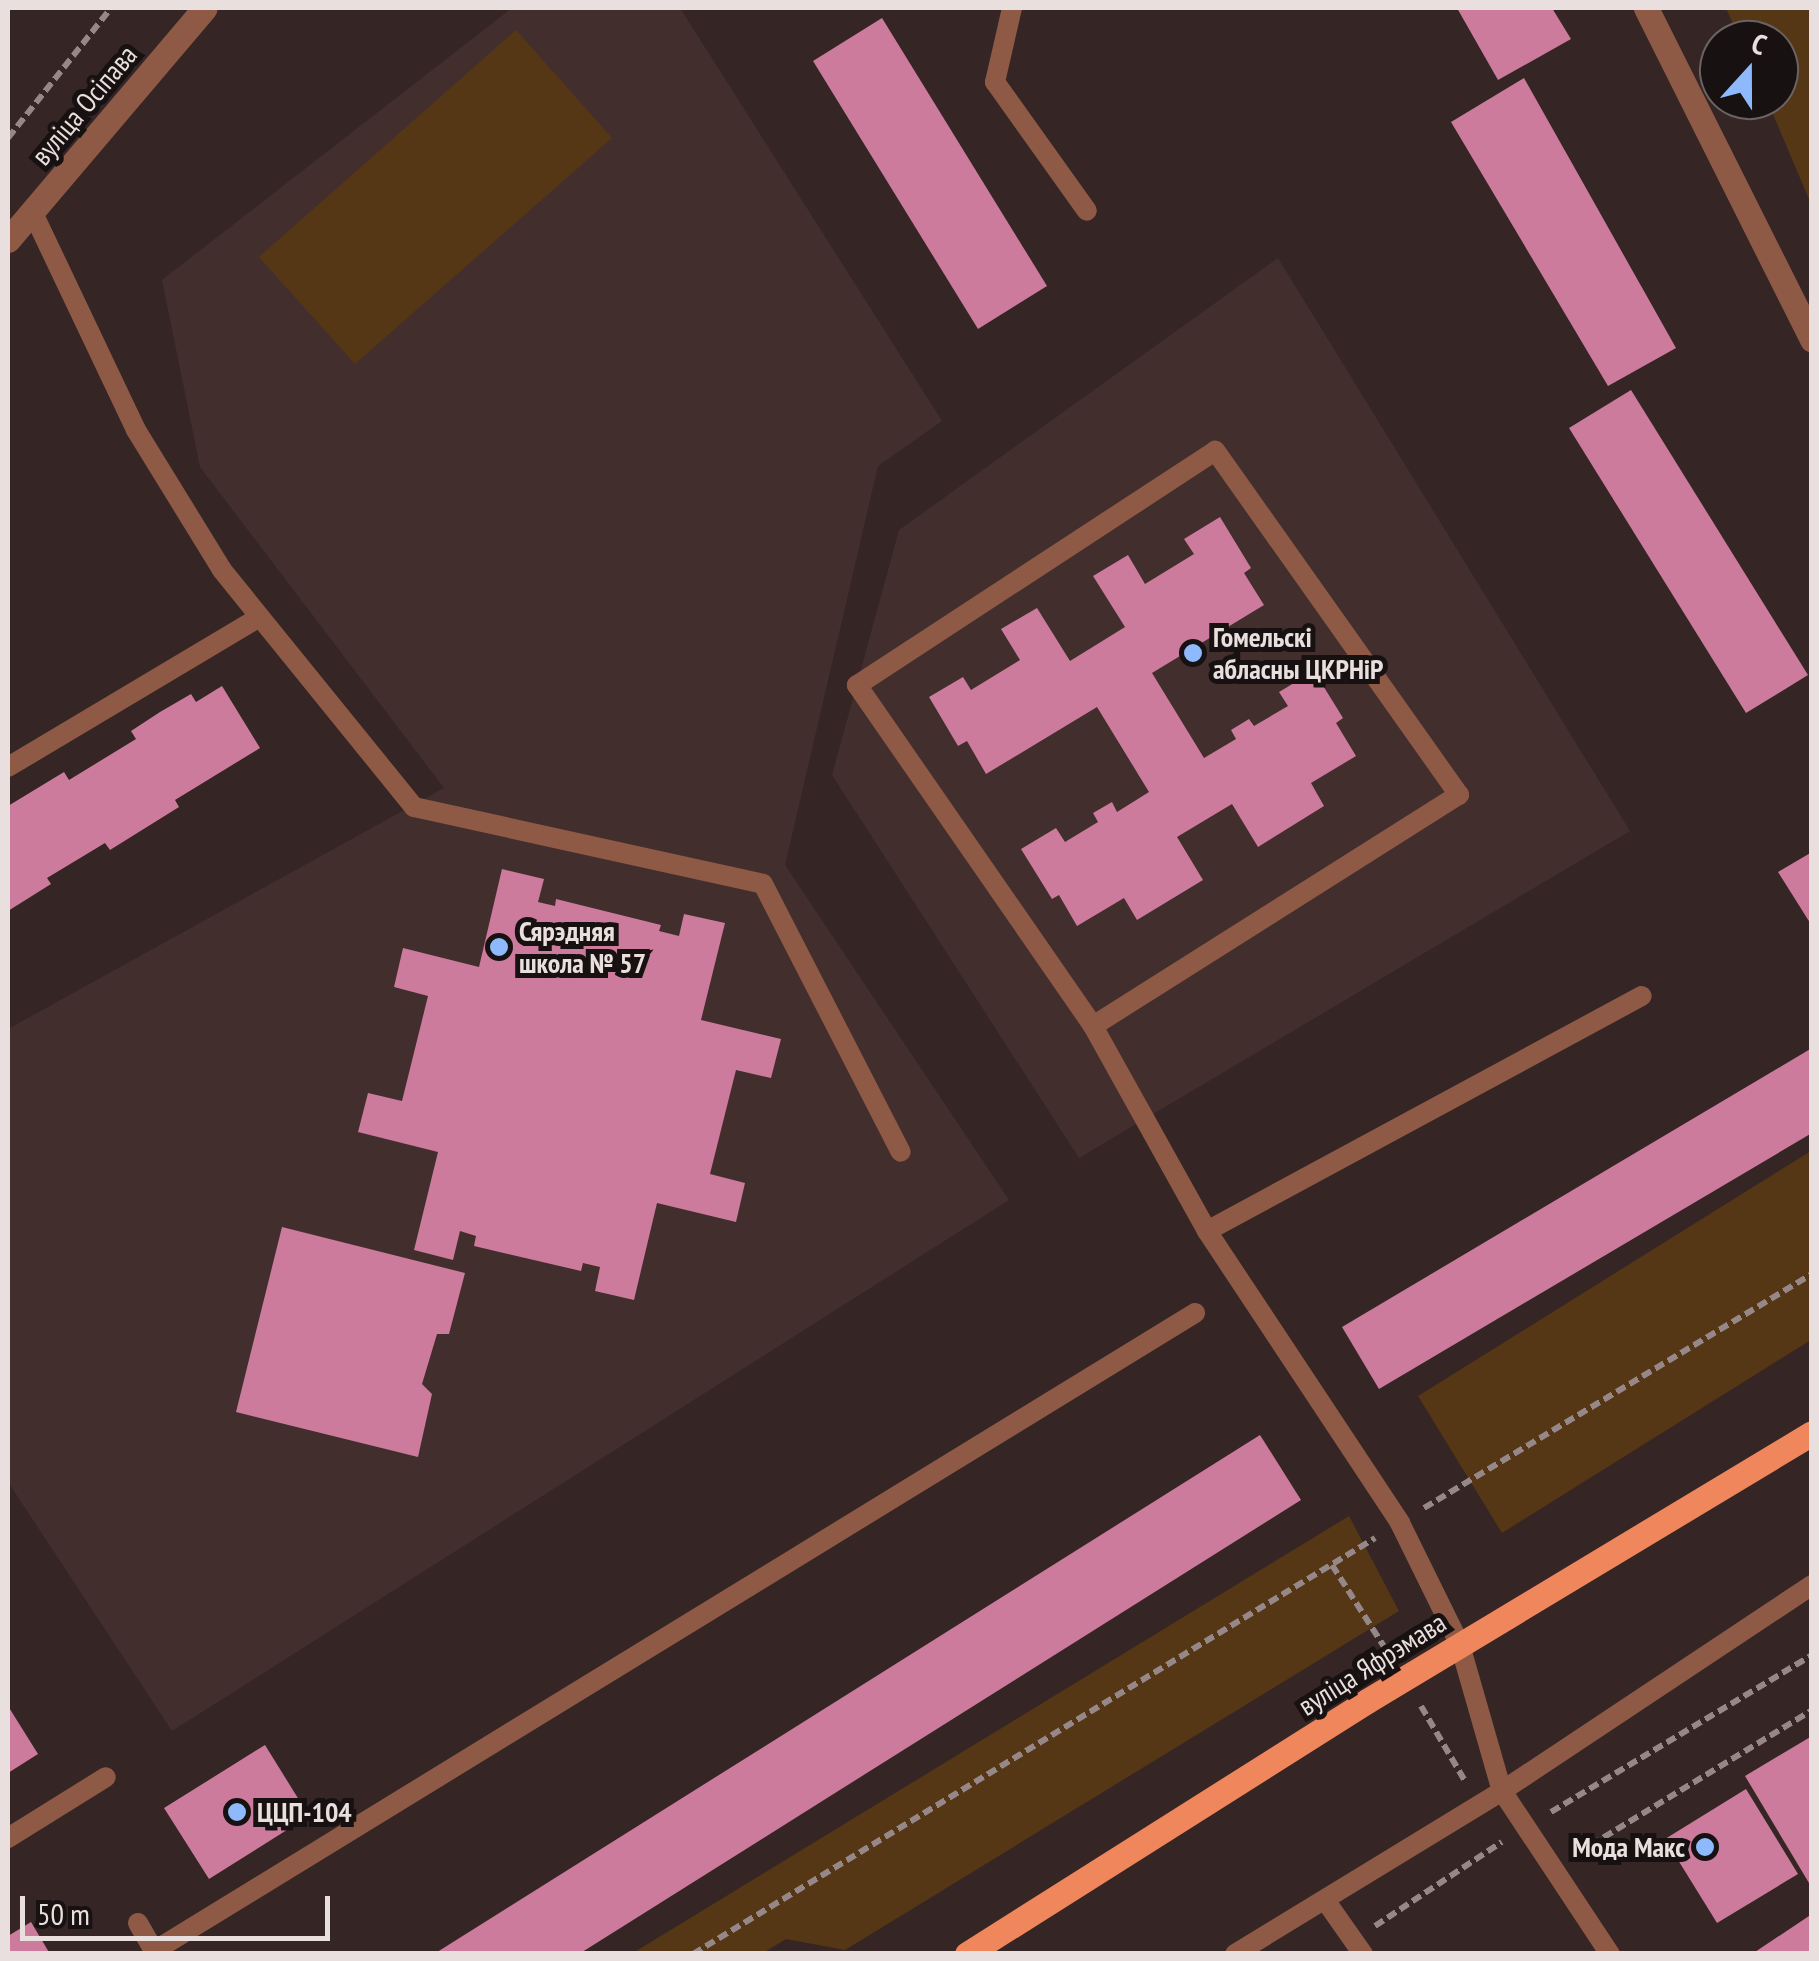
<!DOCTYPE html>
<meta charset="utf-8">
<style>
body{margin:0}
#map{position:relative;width:1819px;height:1961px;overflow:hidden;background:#352525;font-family:"PT Sans Narrow",sans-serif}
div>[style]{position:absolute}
.built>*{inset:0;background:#432e2e}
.green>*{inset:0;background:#563715}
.building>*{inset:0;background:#cc7b9c}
.path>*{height:6px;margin-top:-3px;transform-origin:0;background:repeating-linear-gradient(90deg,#968888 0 10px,transparent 0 15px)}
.lane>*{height:20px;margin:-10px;padding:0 10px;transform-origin:10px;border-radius:10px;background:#8e5a46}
.street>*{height:25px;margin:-12.5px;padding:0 12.5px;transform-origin:12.5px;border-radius:12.5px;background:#8e5a46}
.primary>*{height:25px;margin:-12.5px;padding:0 12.5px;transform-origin:12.5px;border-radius:12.5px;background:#f0865b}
.dots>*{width:28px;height:28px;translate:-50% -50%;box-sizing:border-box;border:5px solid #171111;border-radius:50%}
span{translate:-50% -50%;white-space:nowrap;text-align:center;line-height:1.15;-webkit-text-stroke:10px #171111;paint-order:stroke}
.street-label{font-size:28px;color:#eadfdf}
.poi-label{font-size:28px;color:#eadfdf;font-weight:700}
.left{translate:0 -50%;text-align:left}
.right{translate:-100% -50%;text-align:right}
.frame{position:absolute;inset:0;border:10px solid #eadfdf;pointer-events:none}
.north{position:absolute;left:1699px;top:20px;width:100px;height:100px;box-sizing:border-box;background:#171111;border:2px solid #6b6363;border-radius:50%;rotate:21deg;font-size:28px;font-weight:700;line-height:40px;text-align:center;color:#eadfdf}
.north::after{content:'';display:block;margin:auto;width:35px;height:45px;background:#8eb9fd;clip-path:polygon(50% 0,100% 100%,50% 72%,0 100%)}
.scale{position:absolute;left:20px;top:1896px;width:310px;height:45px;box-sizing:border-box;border:5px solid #eadfdf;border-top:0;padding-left:12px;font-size:30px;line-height:35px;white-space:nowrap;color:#eadfdf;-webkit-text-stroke:8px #171111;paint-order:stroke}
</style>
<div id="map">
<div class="built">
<div style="clip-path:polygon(512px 8px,680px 8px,942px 421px,878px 466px,785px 865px,1009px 1200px,172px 1731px,8px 1482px,8px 1029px,444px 788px,200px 467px,162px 280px)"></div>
<div style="clip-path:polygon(1278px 258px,1630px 831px,1079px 1158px,832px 775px,899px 530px)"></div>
</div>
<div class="green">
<div style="clip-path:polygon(1726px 8px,1811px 8px,1811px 204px,1767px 100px,1779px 100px,1779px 40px,1740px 40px)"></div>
<div style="clip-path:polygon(516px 30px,612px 138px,355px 364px,259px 257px)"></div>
<div style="clip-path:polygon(1811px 1151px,1811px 1340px,1502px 1533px,1418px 1396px)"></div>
<div style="clip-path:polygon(1349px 1516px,1399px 1611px,845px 1950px,786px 1939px,763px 1953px,633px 1953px)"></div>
</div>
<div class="building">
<div style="clip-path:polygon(1457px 8px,1552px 8px,1571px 39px,1498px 80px)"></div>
<div style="clip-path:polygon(882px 18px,1047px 286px,978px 329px,813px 61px)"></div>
<div style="clip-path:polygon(1524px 78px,1676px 348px,1608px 386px,1451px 122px)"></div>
<div style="clip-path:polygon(1631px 390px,1808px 675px,1746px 713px,1569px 428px)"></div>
<div style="clip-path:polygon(1220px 517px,1251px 568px,1244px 573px,1264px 605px,1152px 673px,1204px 758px,1236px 739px,1231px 730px,1249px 719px,1254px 726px,1288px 706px,1279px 692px,1314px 671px,1343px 718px,1336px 723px,1356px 756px,1311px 783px,1324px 806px,1258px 847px,1232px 804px,1177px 837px,1203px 880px,1137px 920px,1124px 898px,1077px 926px,1059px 895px,1052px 899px,1021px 849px,1056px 828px,1065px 842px,1098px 822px,1093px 813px,1112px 802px,1117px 812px,1149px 792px,1097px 707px,986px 774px,967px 741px,958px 746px,929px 697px,963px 677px,971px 690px,1020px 660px,1001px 629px,1037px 608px,1070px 661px,1125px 627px,1093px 576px,1128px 555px,1145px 584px,1194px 554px,1184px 539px)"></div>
<div style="clip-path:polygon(222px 686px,260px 748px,175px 800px,179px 807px,110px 850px,105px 843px,47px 878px,51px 884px,8px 911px,8px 806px,64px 772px,69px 780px,136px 739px,131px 731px,160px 712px,191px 694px,196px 702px)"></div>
<div style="clip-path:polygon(1812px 852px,1812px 926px,1778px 872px)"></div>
<div style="clip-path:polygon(502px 869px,544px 879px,538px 902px,555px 906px,556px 899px,661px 925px,659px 931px,679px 936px,684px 914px,725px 923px,701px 1020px,781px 1039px,771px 1078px,736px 1070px,710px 1174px,745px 1183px,736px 1222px,657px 1203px,634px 1300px,595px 1291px,600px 1267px,583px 1263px,581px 1271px,474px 1246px,476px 1236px,460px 1231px,453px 1260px,414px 1250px,438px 1152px,358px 1132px,368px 1093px,402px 1101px,428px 996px,394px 987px,403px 948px,479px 967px)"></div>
<div style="clip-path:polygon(1812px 1048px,1812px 1133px,1379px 1389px,1342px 1327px)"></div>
<div style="clip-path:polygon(282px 1227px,465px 1273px,449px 1334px,437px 1334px,422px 1384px,432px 1394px,418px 1457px,236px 1412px)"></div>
<div style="clip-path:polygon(1260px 1435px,1301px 1500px,579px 1954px,434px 1954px)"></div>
<div style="clip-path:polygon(8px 1706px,38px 1754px,8px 1773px)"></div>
<div style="clip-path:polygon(1812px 1736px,1812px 1882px,1809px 1883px,1745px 1776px)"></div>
<div style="clip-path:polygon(265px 1745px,309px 1816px,209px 1879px,164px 1808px)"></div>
<div style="clip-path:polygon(1746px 1789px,1798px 1874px,1717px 1923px,1665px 1839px)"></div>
<div style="clip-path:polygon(1812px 1914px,1812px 1954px,1752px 1954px)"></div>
<div style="clip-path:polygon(31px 1922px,50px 1954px,8px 1954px,8px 1936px)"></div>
</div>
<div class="path">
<div style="left:8px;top:138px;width:166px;rotate:-51.6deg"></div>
<div style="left:1424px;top:1508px;width:453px;rotate:-31.1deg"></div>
<div style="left:1332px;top:1565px;width:104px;rotate:57.5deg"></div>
<div style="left:1421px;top:1706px;width:87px;rotate:59.6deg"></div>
<div style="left:1551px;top:1812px;width:305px;rotate:-31deg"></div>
<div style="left:1578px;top:1853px;width:274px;rotate:-31.4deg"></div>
<div style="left:1375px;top:1926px;width:152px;rotate:-33.5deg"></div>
<div style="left:693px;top:1954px;width:799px;rotate:-31.38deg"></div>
</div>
<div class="lane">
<div style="left:1012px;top:8px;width:76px;rotate:102.9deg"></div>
<div style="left:995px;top:82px;width:158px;rotate:54.5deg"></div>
<div style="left:33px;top:213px;width:240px;rotate:64.6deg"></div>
<div style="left:136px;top:430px;width:164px;rotate:58.4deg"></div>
<div style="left:222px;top:570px;width:305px;rotate:51deg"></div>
<div style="left:414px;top:807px;width:357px;rotate:12.4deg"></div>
<div style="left:763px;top:884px;width:301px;rotate:62.8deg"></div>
<div style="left:8px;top:767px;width:293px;rotate:-30.8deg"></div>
<div style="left:1093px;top:1026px;width:433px;rotate:-32.3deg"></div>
<div style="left:1459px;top:795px;width:422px;rotate:-125.3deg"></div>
<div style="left:1215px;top:451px;width:428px;rotate:146.8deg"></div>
<div style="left:857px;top:685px;width:415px;rotate:55.3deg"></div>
<div style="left:1093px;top:1026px;width:235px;rotate:60.9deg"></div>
<div style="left:1207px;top:1231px;width:350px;rotate:56.5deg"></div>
<div style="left:1400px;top:1523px;width:136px;rotate:63.8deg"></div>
<div style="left:1460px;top:1645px;width:152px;rotate:74deg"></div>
<div style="left:1502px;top:1791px;width:196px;rotate:56.5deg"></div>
<div style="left:1207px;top:1231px;width:494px;rotate:-28.4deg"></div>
<div style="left:8px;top:1838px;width:115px;rotate:-31.9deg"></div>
<div style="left:1325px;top:1900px;width:66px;rotate:54.9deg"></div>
<div style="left:138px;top:1923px;width:36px;rotate:60deg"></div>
<div style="left:154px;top:1951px;width:1221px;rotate:-31.5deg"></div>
<div style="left:1235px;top:1954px;width:313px;rotate:-31.4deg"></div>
<div style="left:1502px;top:1791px;width:372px;rotate:-33.6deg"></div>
</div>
<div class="street">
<div style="left:1646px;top:8px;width:371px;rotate:63.4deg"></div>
<div style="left:8px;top:240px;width:304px;rotate:-49.7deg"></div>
</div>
<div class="primary">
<div style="left:967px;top:1954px;width:473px;rotate:-32.3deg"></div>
<div style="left:1367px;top:1701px;width:519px;rotate:-31.06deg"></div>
</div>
<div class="dots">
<div style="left:1193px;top:653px;background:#8eb9fd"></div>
<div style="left:499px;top:947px;background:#8eb9fd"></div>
<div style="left:237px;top:1812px;background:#8eb9fd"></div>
<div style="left:1705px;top:1847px;background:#8eb9fd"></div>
</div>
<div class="street-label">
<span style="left:84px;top:105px;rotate:-50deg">вуліца Осіпава</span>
<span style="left:1372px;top:1664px;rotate:-32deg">вуліца Яфрэмава</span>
</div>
<div class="poi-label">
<span class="left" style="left:1213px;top:653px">Гомельскі<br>абласны ЦКРНіР</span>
<span class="left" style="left:519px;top:947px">Сярэдняя<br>школа № 57</span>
<span class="left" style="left:257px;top:1812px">ЦЦП-104</span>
<span class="right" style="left:1685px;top:1847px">Мода Макс</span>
</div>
<div class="frame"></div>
<div class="north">С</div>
<div class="scale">50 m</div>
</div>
